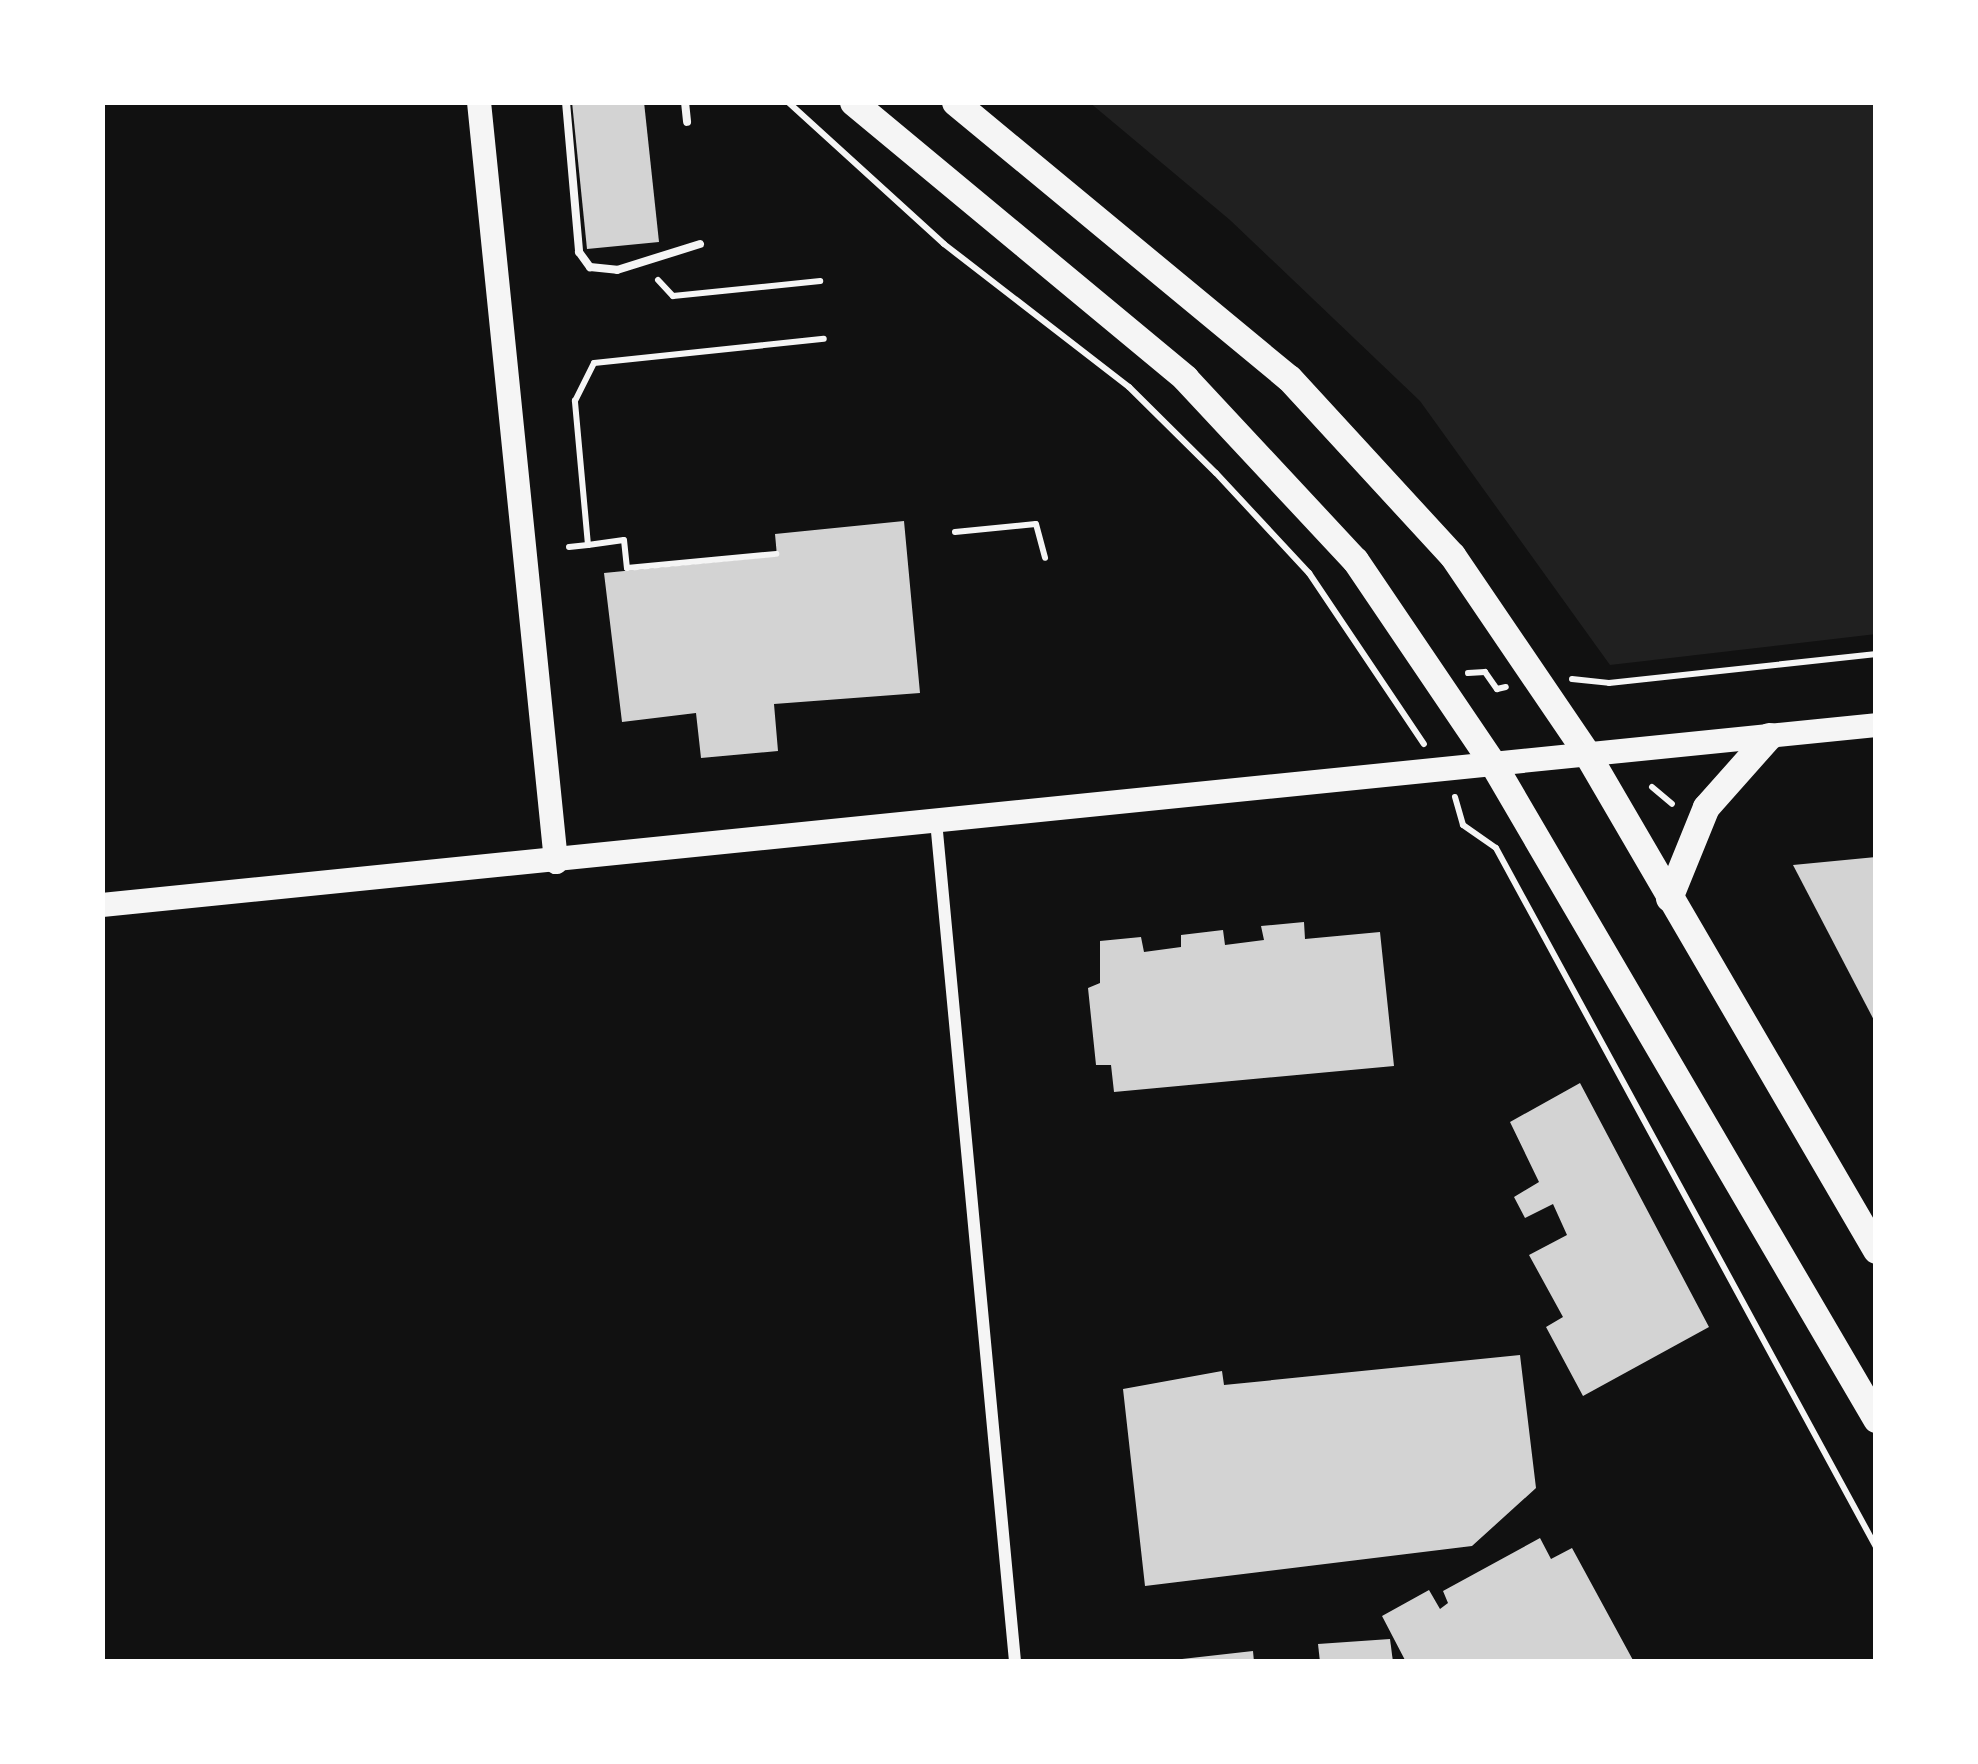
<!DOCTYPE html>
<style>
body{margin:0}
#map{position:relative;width:1978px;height:1764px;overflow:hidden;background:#111;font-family:Quicksand,sans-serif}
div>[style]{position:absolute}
.green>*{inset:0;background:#202020}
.building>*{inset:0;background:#d3d3d3}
.path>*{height:6px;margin:-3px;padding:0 3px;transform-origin:3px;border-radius:3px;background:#f5f5f5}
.service>*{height:8px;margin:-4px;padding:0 4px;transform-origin:4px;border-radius:4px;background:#f5f5f5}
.minor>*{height:12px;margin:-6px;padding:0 6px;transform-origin:6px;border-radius:6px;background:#f5f5f5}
.secondary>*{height:24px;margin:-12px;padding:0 12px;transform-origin:12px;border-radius:12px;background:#f5f5f5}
.trunk>*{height:27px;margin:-13.5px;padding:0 13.5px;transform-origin:13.5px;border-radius:13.5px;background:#f5f5f5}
span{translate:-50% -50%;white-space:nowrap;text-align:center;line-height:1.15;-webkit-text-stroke:9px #fff;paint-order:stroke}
.frame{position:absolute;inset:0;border:105px solid #fff;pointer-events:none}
</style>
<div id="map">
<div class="green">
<div style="clip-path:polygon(1089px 102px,1876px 102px,1876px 634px,1610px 665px,1420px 401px,1230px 220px)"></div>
</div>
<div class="building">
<div style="clip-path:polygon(572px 102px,644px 102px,659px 242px,587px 249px)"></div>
<div style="clip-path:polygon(904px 521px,920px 693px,774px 704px,778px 751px,701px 758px,696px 713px,622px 722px,604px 573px,777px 556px,775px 534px)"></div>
<div style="clip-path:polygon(1876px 857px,1876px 1024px,1793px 865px)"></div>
<div style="clip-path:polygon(1304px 922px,1305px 939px,1380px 932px,1394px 1066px,1114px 1092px,1111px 1065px,1096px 1065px,1088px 988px,1100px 983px,1100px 941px,1141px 937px,1144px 952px,1181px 947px,1181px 935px,1223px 930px,1225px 945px,1264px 940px,1261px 926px)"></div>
<div style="clip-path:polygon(1580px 1083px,1709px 1327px,1583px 1396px,1546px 1327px,1563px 1317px,1529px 1255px,1567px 1235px,1553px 1204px,1525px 1218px,1514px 1197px,1539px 1182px,1510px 1122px)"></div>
<div style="clip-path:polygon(1520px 1355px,1536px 1488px,1472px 1546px,1145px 1586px,1123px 1389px,1222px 1371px,1224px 1385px)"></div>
<div style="clip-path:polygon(1540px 1538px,1551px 1559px,1572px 1548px,1634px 1662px,1406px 1662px,1382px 1616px,1429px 1590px,1440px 1609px,1448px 1603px,1443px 1591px)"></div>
<div style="clip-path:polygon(1390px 1639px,1393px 1662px,1320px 1662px,1318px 1644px)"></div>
<div style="clip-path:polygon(1253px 1651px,1254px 1662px,1182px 1662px,1182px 1659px)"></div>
</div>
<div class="path">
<div style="left:788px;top:102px;width:211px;rotate:42.3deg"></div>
<div style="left:944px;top:244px;width:234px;rotate:37.7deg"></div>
<div style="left:1129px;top:387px;width:122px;rotate:44.7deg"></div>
<div style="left:1216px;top:473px;width:137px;rotate:47.1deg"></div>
<div style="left:1309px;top:573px;width:206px;rotate:56.1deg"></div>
<div style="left:658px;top:280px;width:22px;rotate:47deg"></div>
<div style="left:673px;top:296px;width:148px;rotate:-5.8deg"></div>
<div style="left:955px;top:532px;width:81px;rotate:-5.6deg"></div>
<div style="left:1036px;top:524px;width:35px;rotate:75deg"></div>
<div style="left:588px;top:545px;width:36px;rotate:-8deg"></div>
<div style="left:624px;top:540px;width:28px;rotate:84deg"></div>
<div style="left:627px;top:568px;width:150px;rotate:-5.4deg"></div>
<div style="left:569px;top:547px;width:19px;rotate:-6deg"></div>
<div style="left:588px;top:545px;width:145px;rotate:-95.2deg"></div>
<div style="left:575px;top:401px;width:42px;rotate:-63.4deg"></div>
<div style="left:594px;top:363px;width:231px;rotate:-6deg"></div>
<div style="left:1468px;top:673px;width:17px;rotate:-3deg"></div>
<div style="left:1485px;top:672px;width:21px;rotate:55deg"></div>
<div style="left:1497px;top:689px;width:9px;rotate:-13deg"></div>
<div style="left:1572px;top:679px;width:37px;rotate:6deg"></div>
<div style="left:1609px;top:683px;width:269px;rotate:-6.2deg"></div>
<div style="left:1652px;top:787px;width:26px;rotate:40deg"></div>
<div style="left:1455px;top:797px;width:29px;rotate:74deg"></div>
<div style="left:1463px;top:825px;width:40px;rotate:34.9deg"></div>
<div style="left:1496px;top:848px;width:796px;rotate:61.47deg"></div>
</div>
<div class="service">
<div style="left:566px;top:102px;width:151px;rotate:85deg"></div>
<div style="left:579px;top:252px;width:19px;rotate:54deg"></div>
<div style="left:590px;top:267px;width:27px;rotate:6deg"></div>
<div style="left:617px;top:270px;width:87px;rotate:-17.4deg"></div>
<div style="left:685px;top:102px;width:20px;rotate:84deg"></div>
</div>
<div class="minor">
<div style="left:936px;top:821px;width:845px;rotate:84.63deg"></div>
</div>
<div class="secondary">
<div style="left:479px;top:102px;width:764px;rotate:84.21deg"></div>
<div style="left:102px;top:905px;width:1783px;rotate:-5.79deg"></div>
</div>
<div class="trunk">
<div style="left:853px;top:102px;width:432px;rotate:39.7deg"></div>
<div style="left:1185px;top:378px;width:249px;rotate:47deg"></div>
<div style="left:1355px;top:560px;width:246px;rotate:55.9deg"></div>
<div style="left:1493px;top:764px;width:759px;rotate:59.68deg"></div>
<div style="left:955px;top:102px;width:433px;rotate:39.6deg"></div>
<div style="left:1289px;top:378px;width:241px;rotate:47.4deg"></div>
<div style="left:1452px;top:555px;width:240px;rotate:55.8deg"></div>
<div style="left:1587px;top:754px;width:574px;rotate:59.77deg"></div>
<div style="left:1669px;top:898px;width:98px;rotate:-67.9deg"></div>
<div style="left:1706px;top:807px;width:95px;rotate:-48.4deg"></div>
</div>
<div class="frame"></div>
</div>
